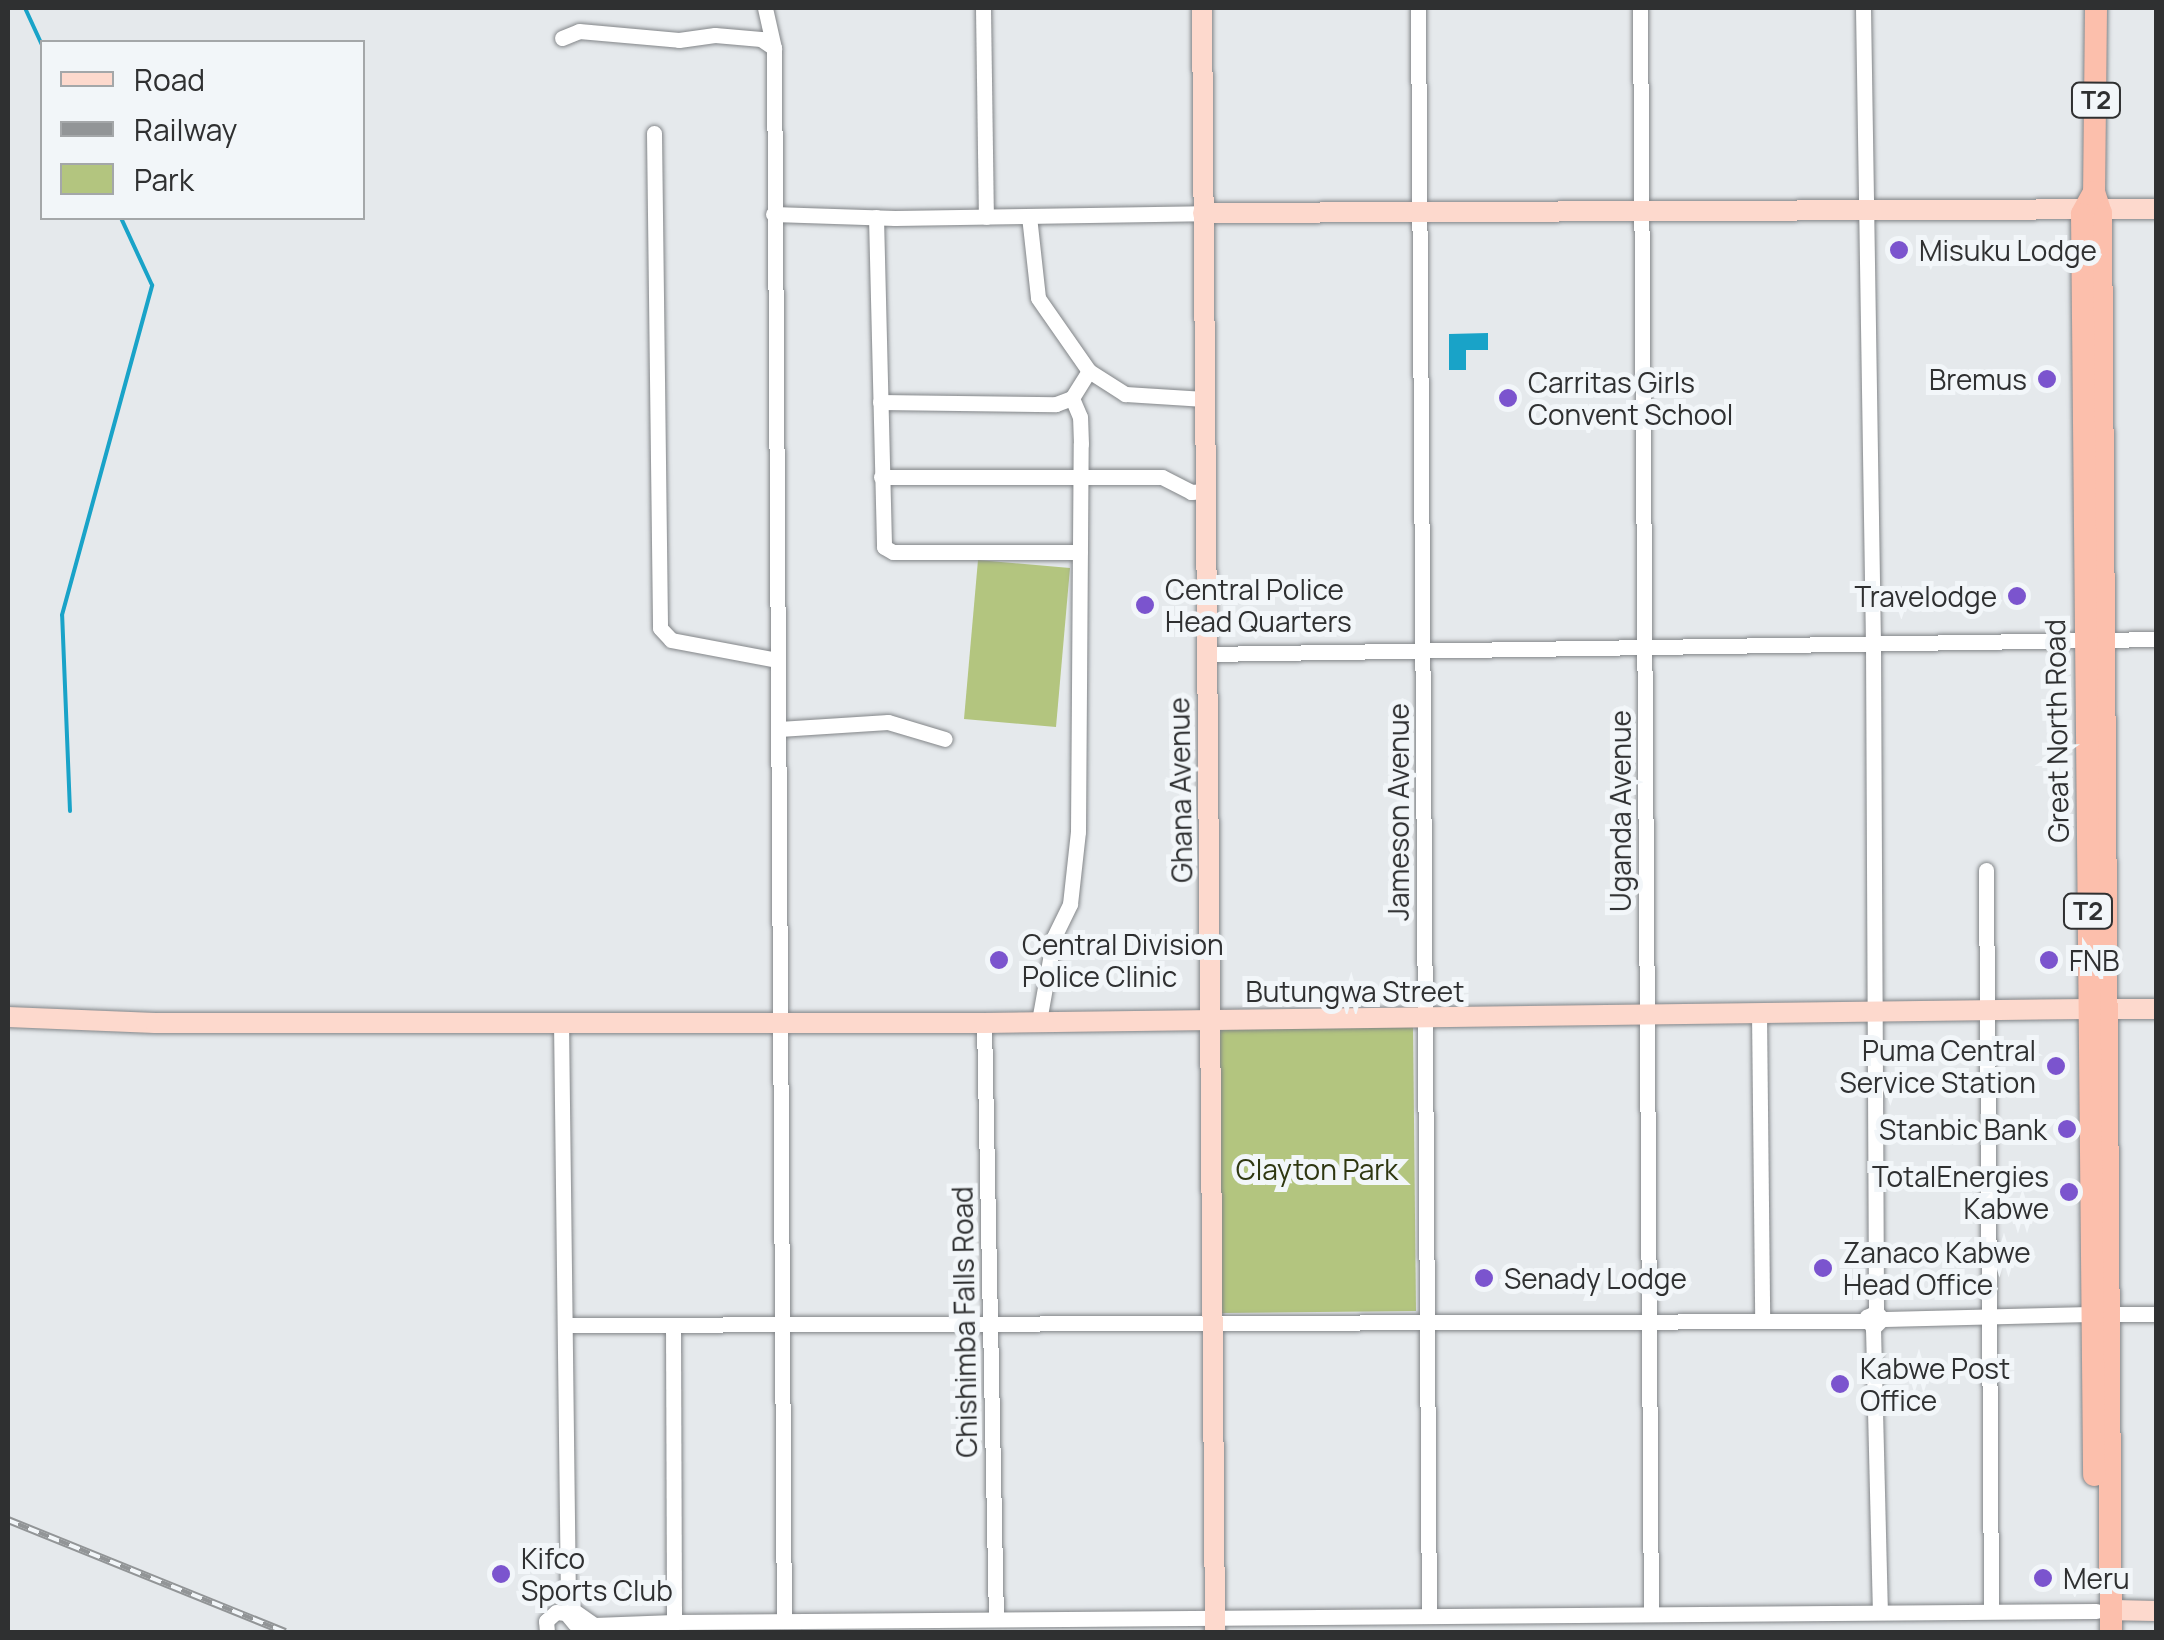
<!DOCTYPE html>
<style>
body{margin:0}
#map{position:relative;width:2164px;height:1640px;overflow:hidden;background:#e5e9ec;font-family:Manrope,sans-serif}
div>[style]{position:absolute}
.green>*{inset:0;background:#b3c57f}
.water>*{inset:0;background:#19a3c8}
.stream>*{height:4px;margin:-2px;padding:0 2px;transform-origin:2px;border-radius:2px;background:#19a3c8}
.roads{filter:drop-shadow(0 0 2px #828588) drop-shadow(0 0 2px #828588)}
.minor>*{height:15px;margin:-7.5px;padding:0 7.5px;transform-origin:7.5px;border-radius:7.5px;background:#fff}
.major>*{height:20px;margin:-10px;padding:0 10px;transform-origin:10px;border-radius:10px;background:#fdd9cd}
.highway>*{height:22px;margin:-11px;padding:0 11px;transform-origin:11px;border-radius:11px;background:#fcbfac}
.rail>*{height:8px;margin-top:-4px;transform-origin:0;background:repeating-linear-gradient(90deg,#f2f6f9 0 11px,#929597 0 22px);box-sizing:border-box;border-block:2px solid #929597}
.dots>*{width:28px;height:28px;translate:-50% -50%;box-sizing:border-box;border:5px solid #f2f6f9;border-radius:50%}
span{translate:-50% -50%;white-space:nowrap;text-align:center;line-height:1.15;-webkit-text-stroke:10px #f2f6f9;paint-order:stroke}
.shield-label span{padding:2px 8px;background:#f2f6f9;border:2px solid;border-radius:8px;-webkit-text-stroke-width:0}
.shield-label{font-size:25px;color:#2f3031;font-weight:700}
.poi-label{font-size:28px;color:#2f3031}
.left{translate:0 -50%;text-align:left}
.right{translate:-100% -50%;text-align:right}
.street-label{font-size:28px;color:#2f3031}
.park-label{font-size:28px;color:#2f3711}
.frame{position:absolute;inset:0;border:10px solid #2f3031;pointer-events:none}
.legend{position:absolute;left:40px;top:40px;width:325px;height:180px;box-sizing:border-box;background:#f2f6f9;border:2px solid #a4a7a9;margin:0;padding:12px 18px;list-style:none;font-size:30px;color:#2f3031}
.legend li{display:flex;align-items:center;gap:20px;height:50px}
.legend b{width:50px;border:2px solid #a4a7a9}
</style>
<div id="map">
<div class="green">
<div style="clip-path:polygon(978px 560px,1070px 568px,1056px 727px,964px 719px)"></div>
<div style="clip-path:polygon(1413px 1024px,1416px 1311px,1221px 1313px,1218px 1027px)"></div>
</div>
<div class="water">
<div style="clip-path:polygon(1488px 333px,1488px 350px,1466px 350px,1466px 370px,1449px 370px,1449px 334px)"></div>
</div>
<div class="stream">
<div style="left:25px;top:8px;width:41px;rotate:65.3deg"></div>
<div style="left:70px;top:811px;width:196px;rotate:-92.3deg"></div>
<div style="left:62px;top:615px;width:342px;rotate:-74.7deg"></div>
<div style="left:152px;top:285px;width:74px;rotate:-114.8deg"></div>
</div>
<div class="roads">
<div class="minor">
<div style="left:765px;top:8px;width:41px;rotate:77.3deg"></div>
<div style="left:774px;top:48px;width:1573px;rotate:89.64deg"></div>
<div style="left:983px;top:8px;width:209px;rotate:89.2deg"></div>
<div style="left:1418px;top:8px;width:1608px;rotate:89.61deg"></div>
<div style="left:1640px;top:8px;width:1606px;rotate:89.61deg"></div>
<div style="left:1863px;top:8px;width:636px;rotate:89.1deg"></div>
<div style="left:1873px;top:644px;width:668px;rotate:89.74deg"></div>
<div style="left:1876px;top:1312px;width:9px;rotate:49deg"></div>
<div style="left:1882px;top:1319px;width:13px;rotate:135deg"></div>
<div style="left:1873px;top:1328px;width:13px;rotate:-119deg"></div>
<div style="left:1867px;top:1317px;width:10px;rotate:-29deg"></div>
<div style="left:562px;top:38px;width:18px;rotate:-22deg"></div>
<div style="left:579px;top:31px;width:100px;rotate:5.1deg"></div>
<div style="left:679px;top:40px;width:36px;rotate:-8deg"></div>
<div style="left:715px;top:35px;width:46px;rotate:5deg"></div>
<div style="left:761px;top:39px;width:16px;rotate:35deg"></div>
<div style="left:654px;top:133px;width:495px;rotate:89.3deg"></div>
<div style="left:660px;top:628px;width:16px;rotate:47deg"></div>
<div style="left:671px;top:640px;width:108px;rotate:10.7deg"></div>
<div style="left:773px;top:214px;width:122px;rotate:1.9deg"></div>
<div style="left:895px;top:218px;width:308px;rotate:-0.9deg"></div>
<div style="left:1029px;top:216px;width:82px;rotate:83.7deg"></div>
<div style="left:1038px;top:298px;width:89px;rotate:55.1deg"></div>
<div style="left:1089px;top:371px;width:43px;rotate:32.6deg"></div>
<div style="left:1125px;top:394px;width:80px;rotate:3.6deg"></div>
<div style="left:876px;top:217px;width:330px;rotate:88.6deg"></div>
<div style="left:884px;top:547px;width:10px;rotate:29deg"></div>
<div style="left:893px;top:552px;width:187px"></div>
<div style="left:880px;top:402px;width:176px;rotate:0.7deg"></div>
<div style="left:1056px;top:404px;width:17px;rotate:-21deg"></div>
<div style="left:1072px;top:398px;width:32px;rotate:-58deg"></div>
<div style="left:881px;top:477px;width:281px"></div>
<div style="left:1162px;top:477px;width:33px;rotate:27deg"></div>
<div style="left:1191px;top:492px;width:15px;rotate:-4deg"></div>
<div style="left:1206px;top:654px;width:950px;rotate:-0.9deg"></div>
<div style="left:779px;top:729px;width:109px;rotate:-3.7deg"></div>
<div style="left:888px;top:722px;width:59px;rotate:16.6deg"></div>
<div style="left:1986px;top:870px;width:741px;rotate:89.61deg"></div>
<div style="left:1759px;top:1012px;width:309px;rotate:89.4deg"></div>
<div style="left:561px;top:1021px;width:579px;rotate:89.31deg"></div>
<div style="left:568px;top:1600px;width:13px;rotate:61deg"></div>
<div style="left:574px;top:1611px;width:24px;rotate:35deg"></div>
<div style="left:1039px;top:1021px;width:85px;rotate:-79.9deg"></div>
<div style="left:1054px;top:937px;width:37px;rotate:-64deg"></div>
<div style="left:1070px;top:904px;width:72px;rotate:-83.7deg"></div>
<div style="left:1078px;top:832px;width:388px;rotate:-89.6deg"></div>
<div style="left:1081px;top:444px;width:27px;rotate:-92deg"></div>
<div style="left:1080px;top:417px;width:21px;rotate:-113deg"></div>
<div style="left:984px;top:1023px;width:596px;rotate:88.85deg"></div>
<div style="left:2109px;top:1314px;width:47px"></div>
<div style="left:1882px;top:1319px;width:210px;rotate:-1.4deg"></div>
<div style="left:566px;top:1325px;width:1301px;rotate:-0.18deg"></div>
<div style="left:673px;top:1325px;width:297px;rotate:89.8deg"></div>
<div style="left:1873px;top:1328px;width:284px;rotate:88.6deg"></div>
<div style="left:547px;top:1632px;width:11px;rotate:-95deg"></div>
<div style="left:546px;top:1621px;width:13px;rotate:-42deg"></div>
<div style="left:556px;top:1612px;width:10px;rotate:6deg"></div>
<div style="left:566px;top:1613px;width:14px;rotate:51deg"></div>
<div style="left:578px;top:1632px;width:17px;rotate:-24deg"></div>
<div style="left:594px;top:1625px;width:80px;rotate:-2.1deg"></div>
<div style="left:674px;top:1622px;width:1422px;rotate:-0.44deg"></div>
</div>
<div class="major">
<div style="left:1202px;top:8px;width:1624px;rotate:89.54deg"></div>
<div style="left:1203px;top:213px;width:953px;rotate:-0.24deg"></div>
<div style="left:2107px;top:1009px;width:49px"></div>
<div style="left:8px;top:1017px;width:147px;rotate:2.3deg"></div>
<div style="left:155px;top:1023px;width:829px"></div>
<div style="left:984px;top:1023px;width:1105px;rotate:-0.73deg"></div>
<div style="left:2110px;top:1610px;width:46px;rotate:1.2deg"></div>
</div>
<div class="highway">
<div style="left:2096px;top:8px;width:184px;rotate:90.6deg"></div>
<div style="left:2094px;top:192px;width:22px;rotate:72deg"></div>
<div style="left:2101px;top:213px;width:1419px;rotate:89.6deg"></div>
<div style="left:2094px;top:192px;width:25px;rotate:119deg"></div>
<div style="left:2082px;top:214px;width:1261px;rotate:89.45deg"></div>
</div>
</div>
<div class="rail">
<div style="left:8px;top:1520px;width:299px;rotate:22deg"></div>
</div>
<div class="dots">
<div style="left:1899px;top:250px;background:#7b54ce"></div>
<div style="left:2047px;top:379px;background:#7b54ce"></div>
<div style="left:1508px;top:398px;background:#7b54ce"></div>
<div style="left:2017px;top:596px;background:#7b54ce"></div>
<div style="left:1145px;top:605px;background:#7b54ce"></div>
<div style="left:999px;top:960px;background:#7b54ce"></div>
<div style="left:2049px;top:960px;background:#7b54ce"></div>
<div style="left:2056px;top:1066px;background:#7b54ce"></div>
<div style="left:2067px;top:1129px;background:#7b54ce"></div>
<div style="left:2069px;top:1192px;background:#7b54ce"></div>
<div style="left:1823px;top:1268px;background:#7b54ce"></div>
<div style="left:1484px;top:1278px;background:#7b54ce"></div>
<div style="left:1840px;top:1384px;background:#7b54ce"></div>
<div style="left:501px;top:1574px;background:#7b54ce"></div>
<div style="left:2043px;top:1578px;background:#7b54ce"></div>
</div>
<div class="shield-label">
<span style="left:2096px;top:100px">T2</span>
<span style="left:2088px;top:911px">T2</span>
</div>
<div class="poi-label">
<span class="left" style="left:1919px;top:250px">Misuku Lodge</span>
<span class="right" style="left:2027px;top:379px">Bremus</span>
<span class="left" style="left:1528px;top:398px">Carritas Girls<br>Convent School</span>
<span class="left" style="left:1165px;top:605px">Central Police<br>Head Quarters</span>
<span class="right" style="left:1997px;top:596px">Travelodge</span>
<span class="left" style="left:1022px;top:960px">Central Division<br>Police Clinic</span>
<span class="left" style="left:2069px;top:960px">FNB</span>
<span class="right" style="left:2036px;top:1066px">Puma Central<br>Service Station</span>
<span class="right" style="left:2047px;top:1129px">Stanbic Bank</span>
<span class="right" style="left:2049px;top:1192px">TotalEnergies<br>Kabwe</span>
<span class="left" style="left:1843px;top:1268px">Zanaco Kabwe<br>Head Office</span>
<span class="left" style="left:1504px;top:1278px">Senady Lodge</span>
<span class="left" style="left:1860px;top:1384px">Kabwe Post<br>Office</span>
<span class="left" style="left:521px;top:1574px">Kifco<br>Sports Club</span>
<span class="left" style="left:2063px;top:1578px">Meru</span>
</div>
<div class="street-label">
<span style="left:2056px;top:731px;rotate:-91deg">Great North Road</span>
<span style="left:1180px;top:790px;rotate:-91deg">Ghana Avenue</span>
<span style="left:1620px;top:811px;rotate:-90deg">Uganda Avenue</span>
<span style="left:1398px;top:812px;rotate:-90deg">Jameson Avenue</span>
<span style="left:1355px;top:991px">Butungwa Street</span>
<span style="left:964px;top:1322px;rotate:-91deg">Chishimba Falls Road</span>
</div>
<div class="park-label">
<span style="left:1317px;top:1169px">Clayton Park</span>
</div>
<div class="frame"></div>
<ul class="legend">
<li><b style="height:12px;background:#fdd9cd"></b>Road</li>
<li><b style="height:12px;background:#929597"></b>Railway</li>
<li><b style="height:28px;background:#b3c57f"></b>Park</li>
</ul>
</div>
